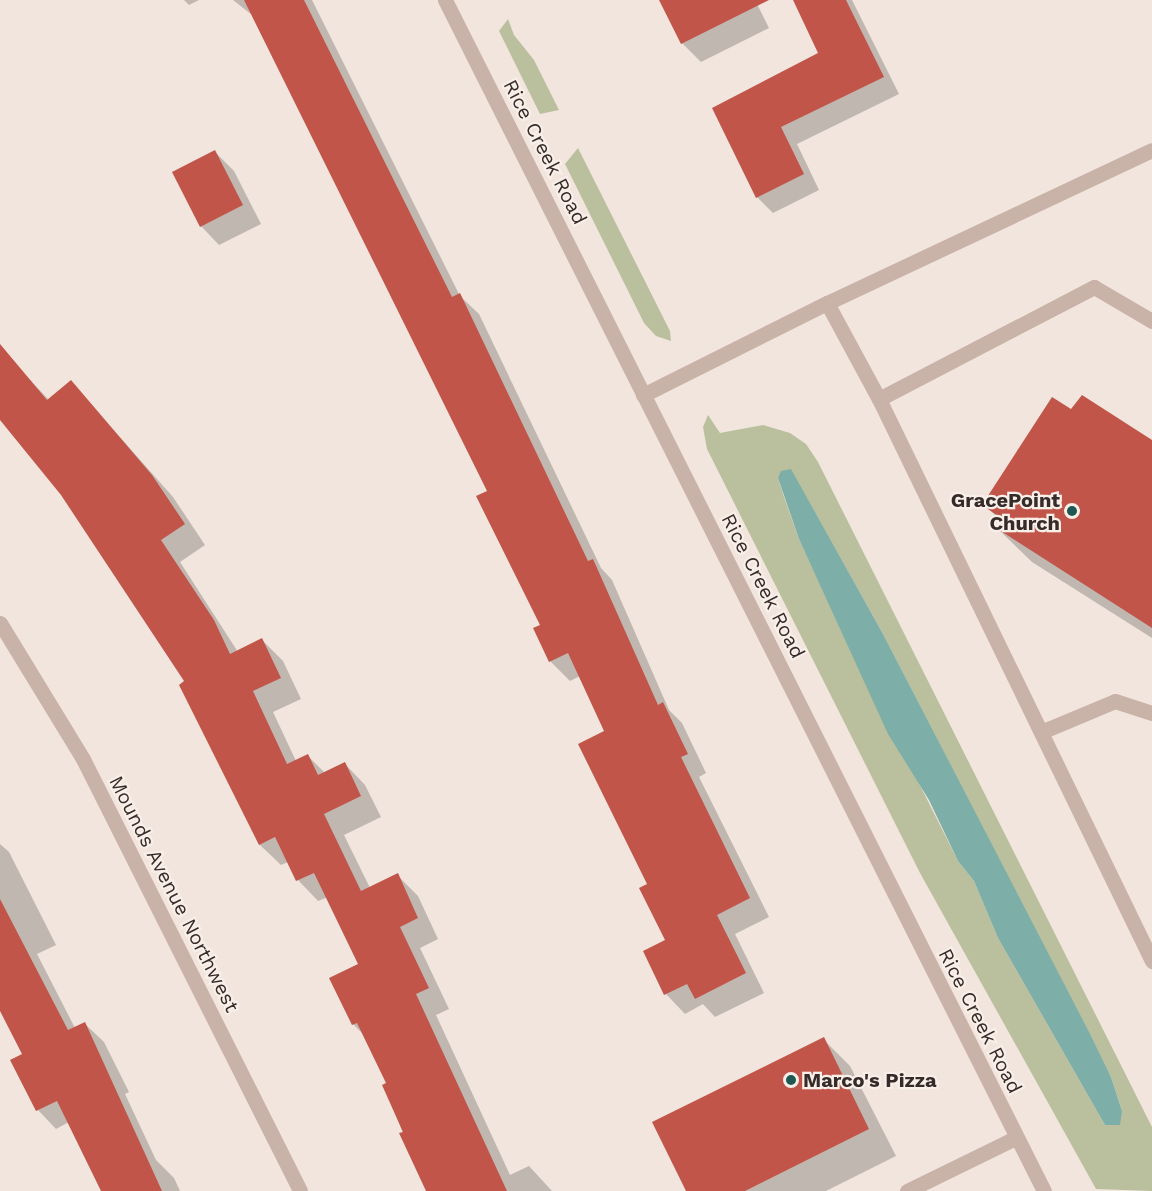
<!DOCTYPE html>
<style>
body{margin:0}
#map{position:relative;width:1152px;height:1191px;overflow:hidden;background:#f1e5dd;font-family:"Work Sans",sans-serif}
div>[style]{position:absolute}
.green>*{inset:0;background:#bac09d}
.water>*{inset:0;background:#7daea8}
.shadow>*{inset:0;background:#0003}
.building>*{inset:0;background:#c2554a}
.minor>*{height:15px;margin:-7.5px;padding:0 7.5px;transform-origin:7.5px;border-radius:7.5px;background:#c9b3a9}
.dots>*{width:16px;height:16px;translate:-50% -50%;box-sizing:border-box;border:3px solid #f9efe9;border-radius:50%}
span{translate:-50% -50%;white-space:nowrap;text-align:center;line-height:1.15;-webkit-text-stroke:4.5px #f9efe9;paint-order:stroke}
.street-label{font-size:20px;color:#372b29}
.poi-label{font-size:20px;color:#372b29;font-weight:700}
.right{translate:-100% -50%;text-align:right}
.left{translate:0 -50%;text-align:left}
</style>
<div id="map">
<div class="green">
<div style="clip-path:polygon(508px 19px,514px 35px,534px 60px,559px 110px,540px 114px,499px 31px)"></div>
<div style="clip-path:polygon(578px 148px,670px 331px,671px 341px,656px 336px,644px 323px,565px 164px)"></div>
<div style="clip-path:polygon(evenodd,708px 415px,720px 433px,763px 425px,790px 433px,806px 444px,818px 462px,1152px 1127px,1152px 1191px,1096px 1189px,920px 873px,707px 449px,703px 427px,708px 415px,791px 470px,883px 634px,1111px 1077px,1122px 1111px,1105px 1125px,998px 938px,974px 881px,958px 861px,837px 620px,799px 539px,784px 497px,778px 478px,791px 470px)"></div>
</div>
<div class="water">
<div style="clip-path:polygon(791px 469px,883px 634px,1088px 1030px,1111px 1077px,1122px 1111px,1120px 1125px,1105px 1125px,998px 938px,974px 881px,958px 861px,929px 800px,888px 734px,799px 539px,778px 478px,781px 471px)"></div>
</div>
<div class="shadow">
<div style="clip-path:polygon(184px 0,199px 0,189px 5px)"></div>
<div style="clip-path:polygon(233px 0,312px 0,460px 296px,479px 314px,601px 568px,612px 580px,669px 710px,682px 723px,706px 773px,699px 777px,769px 917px,735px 934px,764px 993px,715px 1017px,703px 1004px,685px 1014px,666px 994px,645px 952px,667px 941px,606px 732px,580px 676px,570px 681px,550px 661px,535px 629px,542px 626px,489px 491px,252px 15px)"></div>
<div style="clip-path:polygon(661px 0,755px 0,769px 28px,701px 62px,682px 43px)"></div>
<div style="clip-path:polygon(795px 0,852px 0,899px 94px,797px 144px,819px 190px,773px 213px,757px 197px,714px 109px,820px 54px)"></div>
<div style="clip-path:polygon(215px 152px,234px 171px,261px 224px,219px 245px,201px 226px)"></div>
<div style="clip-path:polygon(14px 363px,49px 400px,71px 382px,173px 497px,205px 545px,180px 562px,238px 652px,262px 640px,283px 661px,301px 699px,273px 712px,296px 761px,308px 756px,325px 773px,345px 764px,365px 785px,381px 817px,344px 835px,370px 888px,397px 875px,418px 896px,438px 939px,420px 948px,449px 1009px,436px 1015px,510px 1175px,529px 1166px,552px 1191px,458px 1191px,416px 1165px,384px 1086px,388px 1084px,365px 1036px,353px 1024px,360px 965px,328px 897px,318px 901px,298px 880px,288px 862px,281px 865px,260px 845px,181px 685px,186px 681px,62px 494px,0 418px,0 375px)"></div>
<div style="clip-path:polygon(1071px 411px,1152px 441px,1152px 638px,1032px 562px,997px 528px,1001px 521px,984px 504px)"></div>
<div style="clip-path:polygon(0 844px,9px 852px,56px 945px,37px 954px,75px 1028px,85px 1024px,104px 1042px,129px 1092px,125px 1094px,156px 1160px,174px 1178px,180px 1191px,102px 1191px,69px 1122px,56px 1129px,38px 1110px,25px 1055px,0 1007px)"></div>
<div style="clip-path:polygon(823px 1039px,850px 1066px,896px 1156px,826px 1191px,688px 1191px)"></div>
</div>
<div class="building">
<div style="clip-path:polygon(244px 0,304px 0,452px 297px,460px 293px,588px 561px,593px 559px,658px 705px,663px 702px,688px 754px,681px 757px,750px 898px,717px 915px,746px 973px,695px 999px,687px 984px,664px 995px,643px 951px,665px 940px,639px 888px,647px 884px,578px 744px,604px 731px,568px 653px,549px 662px,533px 628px,540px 625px,476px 496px,487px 491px)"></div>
<div style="clip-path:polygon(659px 0,769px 0,681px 44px)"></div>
<div style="clip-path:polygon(793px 0,846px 0,884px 77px,781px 127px,804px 174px,756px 198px,712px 108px,818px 53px)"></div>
<div style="clip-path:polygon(215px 150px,243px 205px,200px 227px,172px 172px)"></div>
<div style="clip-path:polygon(0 344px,47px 400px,71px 380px,152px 475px,185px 524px,161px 540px,214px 620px,230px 654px,262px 638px,281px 678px,253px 691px,287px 764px,308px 754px,318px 775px,345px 762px,361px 796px,324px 814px,361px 891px,398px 873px,418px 918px,400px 927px,429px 988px,416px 994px,507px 1191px,426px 1191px,399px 1133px,403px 1132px,382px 1085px,386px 1083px,357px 1023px,352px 1025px,329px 978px,358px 964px,314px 873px,296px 881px,275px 837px,259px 845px,179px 685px,184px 681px,61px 495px,0 420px)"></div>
<div style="clip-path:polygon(1082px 395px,1152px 440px,1152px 628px,996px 528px,1001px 518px,982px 505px,1052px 397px,1071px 409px)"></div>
<div style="clip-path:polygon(0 899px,68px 1030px,85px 1022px,162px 1191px,101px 1191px,57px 1101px,36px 1111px,10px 1060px,22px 1054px,0 1011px)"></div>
<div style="clip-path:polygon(824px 1037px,869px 1129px,745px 1191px,686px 1191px,652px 1122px)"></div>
</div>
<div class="minor">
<div style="left:445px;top:0;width:1333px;rotate:63.3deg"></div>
<div style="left:827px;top:303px;width:109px;rotate:61.6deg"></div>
<div style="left:1152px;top:321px;width:67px;rotate:-149.6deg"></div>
<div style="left:1094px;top:287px;width:242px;rotate:152.5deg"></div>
<div style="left:879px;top:399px;width:625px;rotate:64.09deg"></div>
<div style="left:643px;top:395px;width:206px;rotate:-26.6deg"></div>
<div style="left:827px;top:303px;width:359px;rotate:-25.2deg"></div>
<div style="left:0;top:623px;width:159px;rotate:58.6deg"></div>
<div style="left:83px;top:759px;width:483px;rotate:63.3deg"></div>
<div style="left:1041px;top:732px;width:80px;rotate:-22.7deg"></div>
<div style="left:1115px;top:701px;width:39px;rotate:18deg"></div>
<div style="left:907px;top:1191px;width:120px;rotate:-26.1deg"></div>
</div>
<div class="dots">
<div style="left:1072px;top:511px;background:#1f5752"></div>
<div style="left:791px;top:1080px;background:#1f5752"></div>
</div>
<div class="street-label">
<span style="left:545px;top:152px;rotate:63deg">Rice Creek Road</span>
<span style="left:763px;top:586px;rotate:63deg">Rice Creek Road</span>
<span style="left:174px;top:894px;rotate:63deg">Mounds Avenue Northwest</span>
<span style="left:980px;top:1021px;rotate:63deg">Rice Creek Road</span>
</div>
<div class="poi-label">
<span class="right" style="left:1060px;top:512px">GracePoint<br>Church</span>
<span class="left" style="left:803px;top:1080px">Marco's Pizza</span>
</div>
</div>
